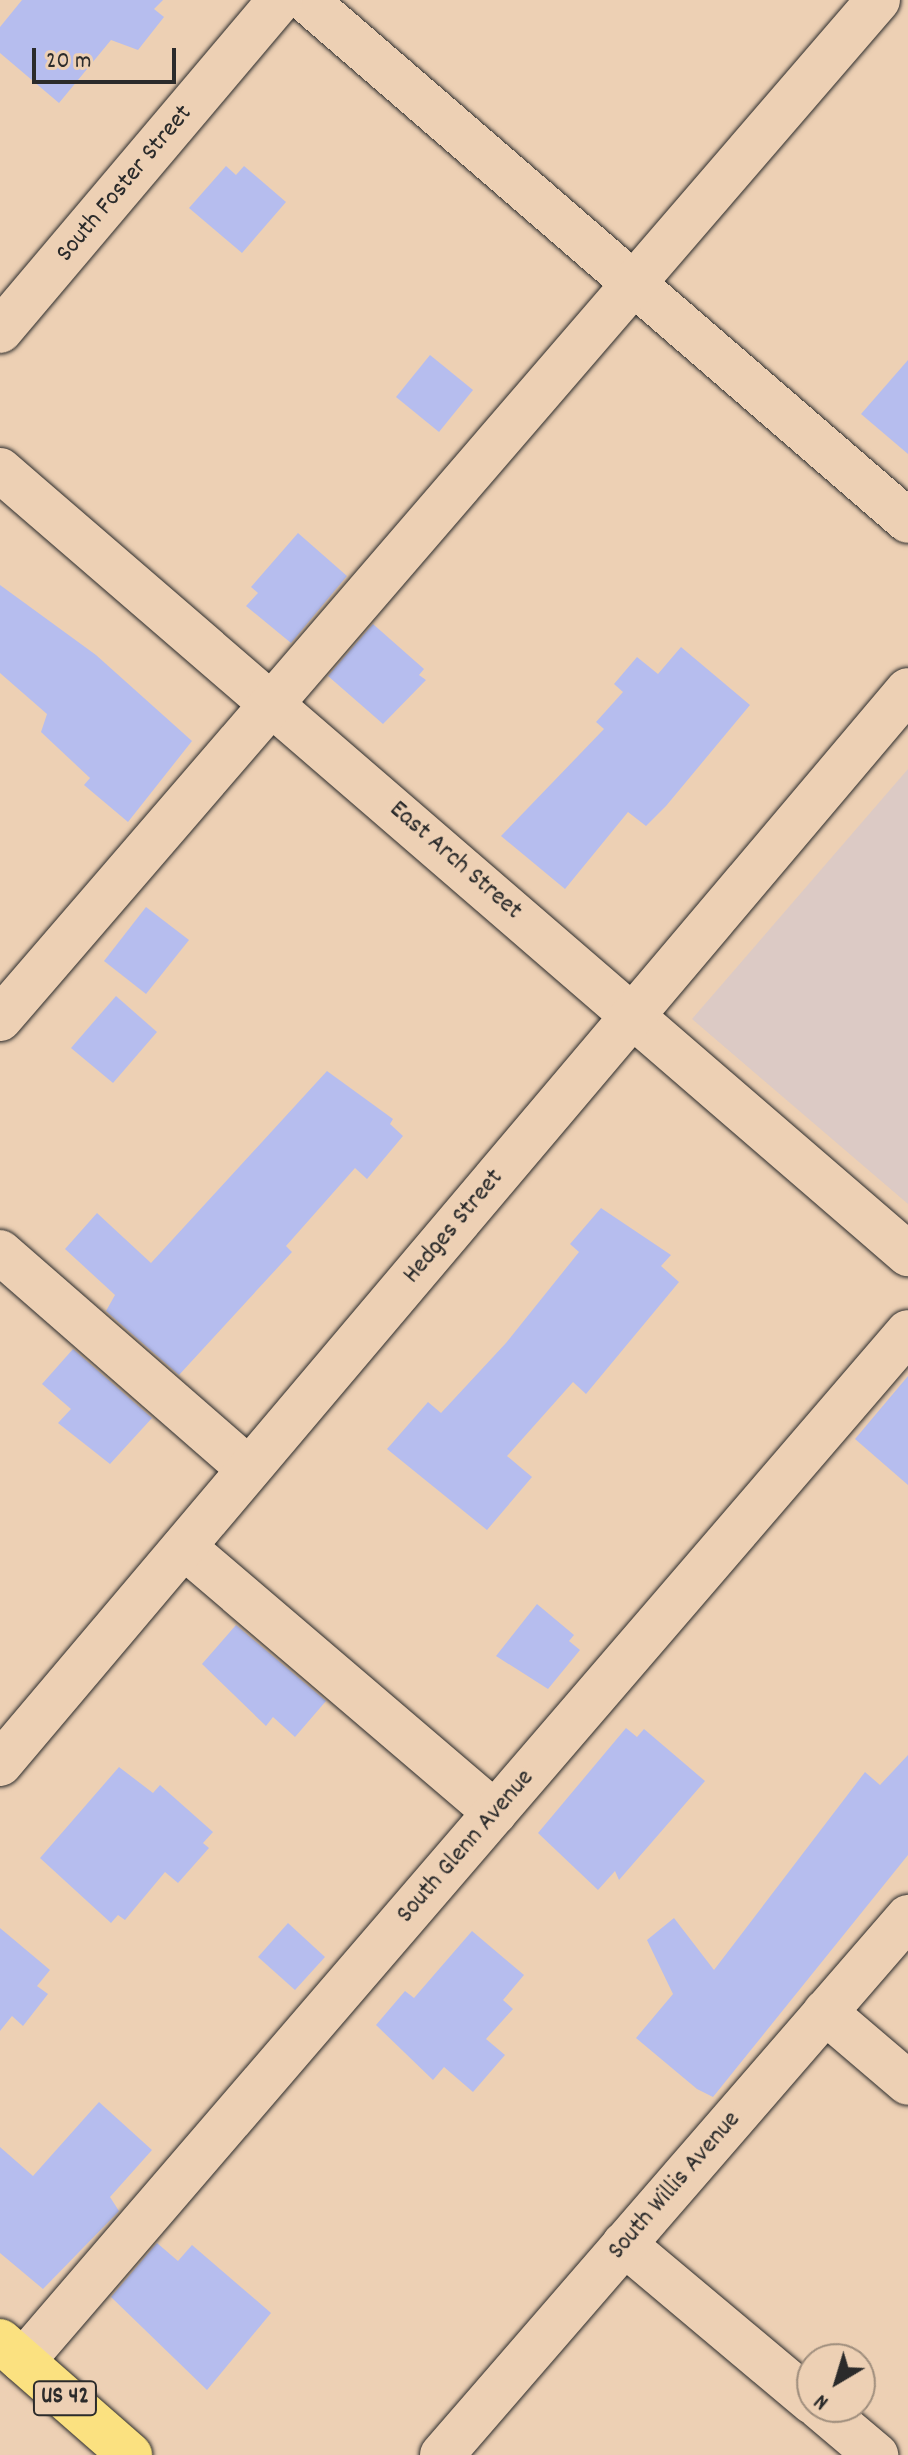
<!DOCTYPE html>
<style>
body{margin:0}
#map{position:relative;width:908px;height:2455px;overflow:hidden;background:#edd0b4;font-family:Dekko,sans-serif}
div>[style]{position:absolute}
.built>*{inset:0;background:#dccac5}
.building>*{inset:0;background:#b6bdee}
.roads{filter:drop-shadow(0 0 2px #2b2b2b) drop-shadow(0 0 2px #2b2b2b)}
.minor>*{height:44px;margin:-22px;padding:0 22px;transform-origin:22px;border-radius:22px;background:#edd0b4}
.major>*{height:44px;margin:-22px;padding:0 22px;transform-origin:22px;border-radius:22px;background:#fbe180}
span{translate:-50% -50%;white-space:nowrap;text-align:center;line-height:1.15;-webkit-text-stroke:8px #edd0b4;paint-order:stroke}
.shield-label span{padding:2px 6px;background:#edd0b4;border:2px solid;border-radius:6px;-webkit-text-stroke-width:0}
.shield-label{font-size:24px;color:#2b2b2b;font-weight:700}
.street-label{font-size:26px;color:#2b2b2b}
.north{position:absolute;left:796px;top:2343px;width:80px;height:80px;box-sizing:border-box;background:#edd0b4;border:2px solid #9f8e7d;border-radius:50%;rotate:218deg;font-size:22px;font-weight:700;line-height:32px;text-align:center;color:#2b2b2b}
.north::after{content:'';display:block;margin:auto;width:28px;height:36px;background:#2b2b2b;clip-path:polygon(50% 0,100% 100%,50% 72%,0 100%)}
.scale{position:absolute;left:32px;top:48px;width:144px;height:36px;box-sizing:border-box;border:4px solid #2b2b2b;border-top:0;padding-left:10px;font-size:24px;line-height:28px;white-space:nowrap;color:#2b2b2b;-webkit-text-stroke:6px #edd0b4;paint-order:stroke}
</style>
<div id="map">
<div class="built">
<div style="clip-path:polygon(908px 769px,908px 1204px,692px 1019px)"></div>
</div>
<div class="building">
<div style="clip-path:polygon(22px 0,163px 0,154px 9px,164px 17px,138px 50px,111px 40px,59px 103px,0 53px,0 27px)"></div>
<div style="clip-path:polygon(226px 166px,236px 175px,244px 166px,286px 202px,242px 253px,189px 208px)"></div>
<div style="clip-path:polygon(430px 355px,473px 390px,439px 432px,396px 397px)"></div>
<div style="clip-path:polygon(908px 360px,908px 454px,861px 414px)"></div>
<div style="clip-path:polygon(298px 533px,347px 576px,291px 643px,246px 606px,258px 593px,251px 587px)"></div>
<div style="clip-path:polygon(0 585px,96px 655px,192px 741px,128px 822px,84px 785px,90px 778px,41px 732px,47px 714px,0 673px)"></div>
<div style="clip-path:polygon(373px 624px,424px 669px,419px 675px,426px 680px,383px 724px,328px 676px)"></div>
<div style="clip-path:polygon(681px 647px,750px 705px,666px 806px,646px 826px,628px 812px,565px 889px,501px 836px,604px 729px,596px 722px,623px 692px,614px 684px,637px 657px,658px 674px)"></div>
<div style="clip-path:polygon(146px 907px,189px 940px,146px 994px,104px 961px)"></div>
<div style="clip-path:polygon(116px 996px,157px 1032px,113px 1083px,71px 1048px)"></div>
<div style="clip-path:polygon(327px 1071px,393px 1119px,390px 1124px,403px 1136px,367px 1179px,355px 1168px,286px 1246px,292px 1252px,179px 1375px,106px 1311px,115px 1295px,65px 1249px,97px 1213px,151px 1263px)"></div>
<div style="clip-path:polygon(601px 1208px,671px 1255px,661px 1266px,679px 1282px,586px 1394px,573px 1382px,507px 1456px,532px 1477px,487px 1530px,387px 1449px,428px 1402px,441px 1413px,506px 1343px,579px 1252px,570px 1244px)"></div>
<div style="clip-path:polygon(73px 1349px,152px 1418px,110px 1464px,58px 1423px,71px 1409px,42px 1384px)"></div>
<div style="clip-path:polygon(908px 1376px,908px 1485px,855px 1439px)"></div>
<div style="clip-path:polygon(537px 1604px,574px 1635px,569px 1641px,580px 1650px,548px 1689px,496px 1656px)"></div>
<div style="clip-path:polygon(236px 1625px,326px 1701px,295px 1737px,273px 1717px,266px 1726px,202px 1664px)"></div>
<div style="clip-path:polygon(626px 1728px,637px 1737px,644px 1729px,705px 1781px,619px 1880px,615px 1871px,598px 1890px,538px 1833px)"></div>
<div style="clip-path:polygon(908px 1755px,908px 1855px,713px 2097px,697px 2089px,636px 2038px,673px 1994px,647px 1940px,674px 1918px,714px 1970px,865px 1772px,880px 1785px)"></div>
<div style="clip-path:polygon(119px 1767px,153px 1793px,160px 1785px,213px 1832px,203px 1843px,209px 1848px,178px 1883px,165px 1872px,125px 1920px,118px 1915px,111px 1923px,40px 1858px)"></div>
<div style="clip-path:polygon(288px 1923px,325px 1957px,295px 1990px,258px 1957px)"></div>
<div style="clip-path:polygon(0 1928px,50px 1970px,37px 1986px,48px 1994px,23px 2026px,12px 2016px,0 2031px)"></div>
<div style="clip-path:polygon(472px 1931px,524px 1975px,503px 2000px,513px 2009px,486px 2039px,505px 2055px,473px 2092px,444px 2067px,433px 2080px,376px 2025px,405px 1991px,414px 1998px)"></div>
<div style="clip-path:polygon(99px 2102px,152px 2150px,110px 2197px,119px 2211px,43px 2289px,0 2253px,0 2147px,33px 2176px)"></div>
<div style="clip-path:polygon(157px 2243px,178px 2261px,192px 2245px,271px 2313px,207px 2390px,111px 2297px)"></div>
</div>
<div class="roads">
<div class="minor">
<div style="left:306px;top:0;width:796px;rotate:40.87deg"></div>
<div style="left:0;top:331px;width:434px;rotate:-49.8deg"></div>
<div style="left:0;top:470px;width:1200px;rotate:40.81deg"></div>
<div style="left:0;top:1019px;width:1345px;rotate:-49.25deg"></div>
<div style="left:0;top:1252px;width:330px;rotate:41.1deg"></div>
<div style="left:184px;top:1547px;width:409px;rotate:40.5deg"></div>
<div style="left:0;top:1764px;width:1406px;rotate:-49.79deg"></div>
<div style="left:825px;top:2012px;width:109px;rotate:40.5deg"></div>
<div style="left:624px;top:2244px;width:246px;rotate:40deg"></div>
<div style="left:23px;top:2361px;width:1357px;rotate:-49.3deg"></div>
<div style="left:819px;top:2407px;width:75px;rotate:40.1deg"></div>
<div style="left:442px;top:2455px;width:712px;rotate:-49.1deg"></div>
</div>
<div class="major">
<div style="left:0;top:2341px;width:173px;rotate:41.2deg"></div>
</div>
</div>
<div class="shield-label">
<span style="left:65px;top:2398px">US 42</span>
</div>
<div class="street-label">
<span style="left:125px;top:184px;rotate:-50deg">South Foster Street</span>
<span style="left:455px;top:861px;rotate:41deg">East Arch Street</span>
<span style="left:454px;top:1227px;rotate:-50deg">Hedges Street</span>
<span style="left:466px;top:1847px;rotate:-49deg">South Glenn Avenue</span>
<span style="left:675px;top:2186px;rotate:-49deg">South Willis Avenue</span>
</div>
<div class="north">N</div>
<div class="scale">20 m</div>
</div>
